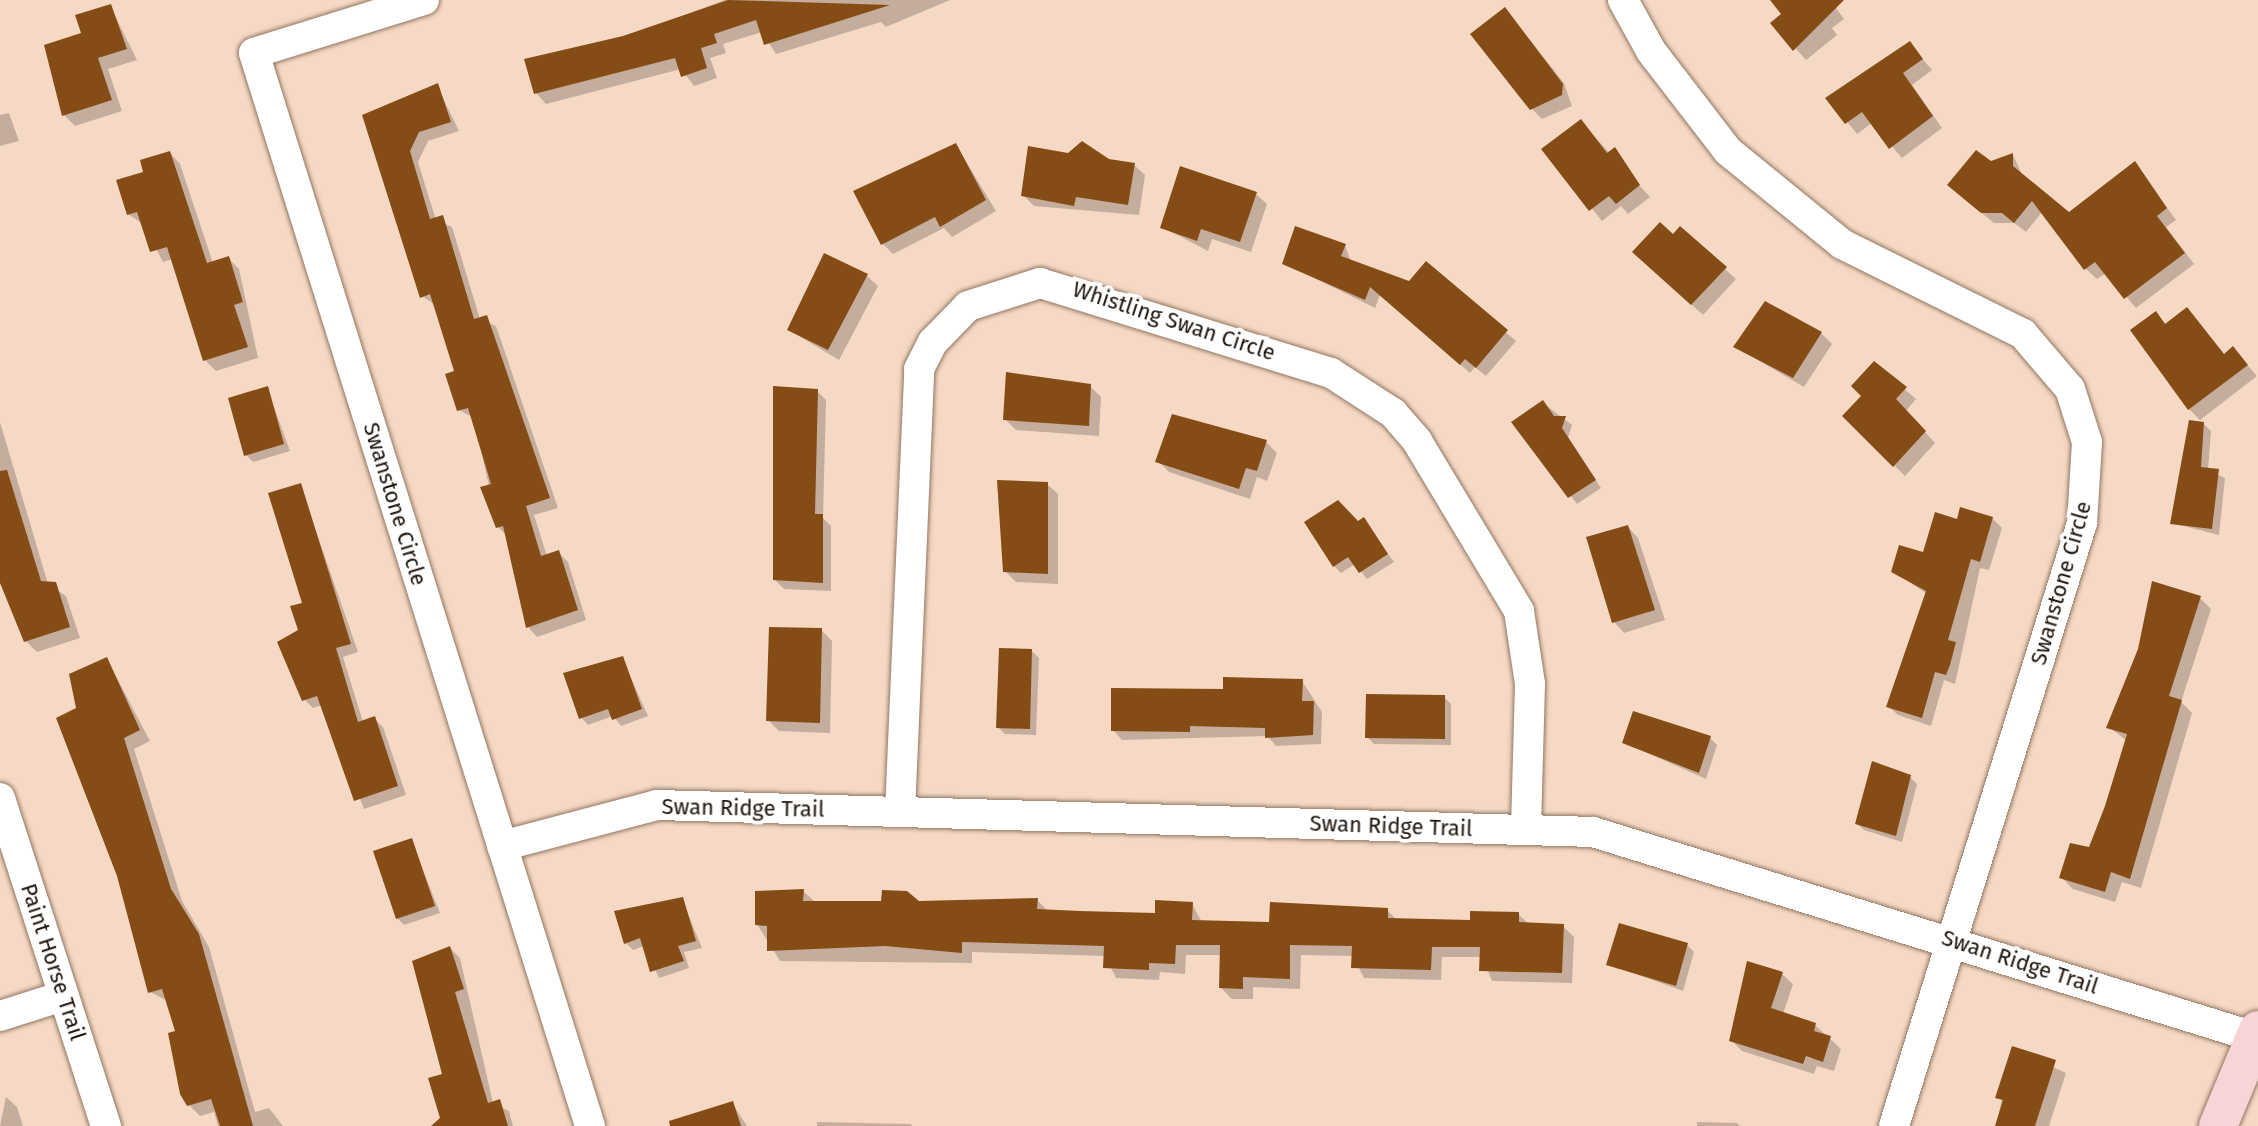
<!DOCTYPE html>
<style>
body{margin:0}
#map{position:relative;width:2258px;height:1126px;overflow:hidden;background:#f6d9c4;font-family:"Fira Sans",sans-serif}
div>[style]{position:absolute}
.shadow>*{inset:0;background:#0003}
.building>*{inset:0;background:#864c15}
.roads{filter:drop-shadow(0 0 2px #907663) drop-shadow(0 0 2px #907663)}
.minor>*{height:30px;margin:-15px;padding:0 15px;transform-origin:15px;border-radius:15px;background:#fff}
.major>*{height:38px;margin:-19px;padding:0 19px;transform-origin:19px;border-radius:19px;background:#f7d4d6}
span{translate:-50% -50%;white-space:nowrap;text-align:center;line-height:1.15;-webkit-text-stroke:8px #fff;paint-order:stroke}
.street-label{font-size:22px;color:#1d140c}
</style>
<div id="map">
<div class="shadow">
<div style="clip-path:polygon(725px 0,950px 0,886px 27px,881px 22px,776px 54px,762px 32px,723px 44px,726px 53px,710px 58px,717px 78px,694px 86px,681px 69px,546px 104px,536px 93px,624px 38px)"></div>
<div style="clip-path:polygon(1773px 0,1830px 0,1844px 19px,1832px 28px,1837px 35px,1806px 60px,1773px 23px,1783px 15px)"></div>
<div style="clip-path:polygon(110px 6px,137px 60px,108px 69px,122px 111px,75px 126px,64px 115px,83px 35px)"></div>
<div style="clip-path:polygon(1505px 9px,1564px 83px,1572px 106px,1542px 119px,1531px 108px)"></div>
<div style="clip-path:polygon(1910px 44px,1932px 70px,1912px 85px,1942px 128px,1902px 158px,1872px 123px,1857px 134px,1828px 98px)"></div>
<div style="clip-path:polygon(437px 86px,459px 131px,428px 141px,418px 162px,436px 220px,452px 227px,480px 319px,496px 326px,558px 508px,534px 515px,547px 556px,559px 553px,568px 562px,586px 620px,537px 637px,528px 627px,508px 537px,498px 527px,474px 418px,459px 410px,457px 372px,435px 305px,422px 296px,364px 116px)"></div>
<div style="clip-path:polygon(9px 113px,19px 141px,0 146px,0 115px)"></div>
<div style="clip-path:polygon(1581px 122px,1650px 197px,1628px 214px,1621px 206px,1602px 221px,1544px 149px)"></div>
<div style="clip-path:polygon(956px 145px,996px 211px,952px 237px,944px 228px,893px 254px,882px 243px)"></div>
<div style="clip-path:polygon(170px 153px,180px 164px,213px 263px,228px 258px,239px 269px,258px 358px,216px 371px,205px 360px,173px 259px,163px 262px,143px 224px,128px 214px,145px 173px)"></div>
<div style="clip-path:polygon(1068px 155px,1134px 165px,1145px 175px,1139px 215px,1034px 206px,1023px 195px)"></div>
<div style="clip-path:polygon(2013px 155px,2023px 177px,2069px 214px,2135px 164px,2176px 220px,2166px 227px,2194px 264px,2136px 308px,2106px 273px,2097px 279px,2086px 269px,2042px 212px,2026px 232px,2014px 223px,1994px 223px,1961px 196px,1990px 163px)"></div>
<div style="clip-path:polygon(1256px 194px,1267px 204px,1251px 252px,1212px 239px,1208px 251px,1162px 227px)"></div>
<div style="clip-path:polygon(1680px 229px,1736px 279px,1703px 315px,1646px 263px)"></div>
<div style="clip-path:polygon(1345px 245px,1351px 262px,1410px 283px,1426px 263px,1516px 341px,1486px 376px,1475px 367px,1470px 373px,1380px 295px,1375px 308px,1284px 263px)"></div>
<div style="clip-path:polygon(867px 276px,878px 286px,839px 360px,789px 330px)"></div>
<div style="clip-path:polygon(2187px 310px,2225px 355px,2233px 349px,2257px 376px,2200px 420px,2189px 409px,2155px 313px,2167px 325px)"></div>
<div style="clip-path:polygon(1821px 333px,1832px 344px,1804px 387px,1736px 347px)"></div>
<div style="clip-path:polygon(1874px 363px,1916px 399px,1906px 411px,1935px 443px,1905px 476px,1845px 416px,1863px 396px)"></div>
<div style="clip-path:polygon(1090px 386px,1101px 397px,1099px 436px,1016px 430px,1005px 419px)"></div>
<div style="clip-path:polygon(267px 388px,290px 451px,253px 462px,246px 455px)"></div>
<div style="clip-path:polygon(817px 391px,826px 400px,823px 518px,831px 526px,831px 591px,784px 589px,775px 580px)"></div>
<div style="clip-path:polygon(1543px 403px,1572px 425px,1568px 437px,1601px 488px,1577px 504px,1514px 423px)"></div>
<div style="clip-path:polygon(0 422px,48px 584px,66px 596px,80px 638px,37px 652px,26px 641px,0 563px)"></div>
<div style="clip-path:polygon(2204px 424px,2211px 431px,2208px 470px,2225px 478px,2219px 535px,2172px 523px)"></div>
<div style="clip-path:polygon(1266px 442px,1277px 453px,1267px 481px,1257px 477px,1250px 499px,1169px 472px,1158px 461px)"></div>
<div style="clip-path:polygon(1047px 484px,1058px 494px,1058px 584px,1016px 582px,1005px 571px)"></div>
<div style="clip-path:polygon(300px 485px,358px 652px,343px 657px,363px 722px,374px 719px,383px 727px,406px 795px,364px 809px,323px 705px,313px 708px,304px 699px)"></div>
<div style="clip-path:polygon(1992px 518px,2002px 528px,1989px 570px,1980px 568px,1955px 684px,1944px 680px,1931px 726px,1898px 715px,1888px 706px,1927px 594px,1893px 571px,1925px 555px,1958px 521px)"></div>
<div style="clip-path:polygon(1363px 520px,1394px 562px,1367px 579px,1355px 564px,1341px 573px,1334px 566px)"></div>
<div style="clip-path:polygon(1628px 527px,1638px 538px,1665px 620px,1624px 633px,1614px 622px)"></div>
<div style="clip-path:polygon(2200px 598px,2211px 609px,2181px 702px,2192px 713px,2141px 888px,2122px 882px,2115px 902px,2073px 889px,2062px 878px,2091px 849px,2127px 741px,2109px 727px)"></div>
<div style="clip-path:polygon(821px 630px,832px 641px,830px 733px,779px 731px,768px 720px)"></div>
<div style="clip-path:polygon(1032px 651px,1039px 658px,1036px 735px,1005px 734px,998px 727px)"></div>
<div style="clip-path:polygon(622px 658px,648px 716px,621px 726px,613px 716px,588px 725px,581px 717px)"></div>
<div style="clip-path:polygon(107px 659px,150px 741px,134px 749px,182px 901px,209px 947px,255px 1112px,269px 1108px,283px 1126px,218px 1126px,214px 1112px,200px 1116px,189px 1105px,178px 1032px,168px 1001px,150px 992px,78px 710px)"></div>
<div style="clip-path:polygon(1302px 681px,1322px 712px,1321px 744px,1276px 746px,1267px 736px,1122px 740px,1113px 730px,1225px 691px)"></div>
<div style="clip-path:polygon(1444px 697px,1451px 704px,1451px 745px,1374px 744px,1367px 737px)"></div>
<div style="clip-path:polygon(1710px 738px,1717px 745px,1706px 779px,1625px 743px)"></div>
<div style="clip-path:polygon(1910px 777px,1917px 784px,1902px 842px,1864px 830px,1857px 823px)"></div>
<div style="clip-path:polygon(411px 840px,440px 913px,404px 925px,397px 918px)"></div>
<div style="clip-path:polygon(803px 891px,814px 901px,883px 903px,884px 893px,925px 903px,1037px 900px,1049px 912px,1157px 915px,1192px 904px,1202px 922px,1271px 924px,1387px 910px,1397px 920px,1472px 923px,1518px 914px,1529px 924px,1563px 926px,1574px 937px,1572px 983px,1492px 981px,1482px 957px,1442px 957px,1441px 980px,1364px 978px,1353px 956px,1301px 955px,1300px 989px,1253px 987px,1253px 999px,1232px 999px,1221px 988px,1222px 955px,1186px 955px,1185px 974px,1160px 972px,1159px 980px,1116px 978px,1105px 956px,972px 952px,972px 963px,780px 961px,757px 924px)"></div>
<div style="clip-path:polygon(682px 899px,702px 948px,684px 952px,689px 968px,659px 978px,644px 946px,633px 950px,626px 943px)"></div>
<div style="clip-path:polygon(1687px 945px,1694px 952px,1683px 991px,1608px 964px)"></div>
<div style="clip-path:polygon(450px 948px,460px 958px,493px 1103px,509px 1111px,513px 1126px,445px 1126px)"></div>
<div style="clip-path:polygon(1782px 974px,1793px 984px,1783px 1014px,1815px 1025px,1841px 1049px,1834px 1071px,1817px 1066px,1814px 1074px,1742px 1051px,1731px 1040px)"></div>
<div style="clip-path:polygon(2013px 1049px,2066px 1073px,2049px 1126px,1996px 1126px)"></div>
<div style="clip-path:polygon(6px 1097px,17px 1107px,23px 1126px,0 1126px)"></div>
<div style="clip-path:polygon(732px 1103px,747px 1126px,693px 1126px)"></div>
<div style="clip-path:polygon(817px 1122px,911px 1124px,912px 1126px,817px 1126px)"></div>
<div style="clip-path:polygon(1697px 1122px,1737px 1123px,1740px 1126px,1697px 1126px)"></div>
</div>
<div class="building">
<div style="clip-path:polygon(728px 0,890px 5px,764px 45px,756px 20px,714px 34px,717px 43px,701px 48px,707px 68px,681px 77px,675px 58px,534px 94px,524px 59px,623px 36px)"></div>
<div style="clip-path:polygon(1770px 0,1844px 0,1793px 51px,1770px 23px,1781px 14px)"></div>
<div style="clip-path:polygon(111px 4px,127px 49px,98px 58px,112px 100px,62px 116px,44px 45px,81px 33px,75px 15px)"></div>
<div style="clip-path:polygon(1505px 7px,1563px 84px,1562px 95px,1530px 110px,1470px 34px)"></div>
<div style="clip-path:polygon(1910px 41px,1923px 59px,1903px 73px,1933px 116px,1889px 149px,1862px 112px,1845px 124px,1825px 98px)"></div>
<div style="clip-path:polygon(438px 83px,451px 122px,419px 132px,410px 151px,430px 219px,443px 215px,474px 319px,487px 315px,550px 498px,526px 506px,541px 556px,559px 550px,578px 610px,526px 628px,503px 526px,496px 528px,480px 487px,491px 484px,468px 408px,457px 411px,445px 374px,454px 371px,430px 294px,420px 298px,362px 115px)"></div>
<div style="clip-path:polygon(1581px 119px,1607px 153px,1615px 147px,1640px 185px,1616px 204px,1609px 196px,1589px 211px,1541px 149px)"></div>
<div style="clip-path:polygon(1082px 141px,1109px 159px,1135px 163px,1128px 205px,1076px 197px,1074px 206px,1021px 196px,1028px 146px,1068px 153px)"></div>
<div style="clip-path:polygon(956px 143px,986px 200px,940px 227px,935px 217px,881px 245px,853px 191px)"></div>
<div style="clip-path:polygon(1976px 150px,1991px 161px,2013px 153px,2013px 166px,2069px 212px,2135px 161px,2167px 208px,2157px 216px,2185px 253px,2124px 299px,2095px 262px,2084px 270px,2032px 201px,2014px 223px,2002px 213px,1981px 213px,1947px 185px)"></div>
<div style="clip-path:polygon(170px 151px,207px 263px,229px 256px,243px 302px,234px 305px,248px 347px,203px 361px,167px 247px,150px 252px,137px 212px,127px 215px,116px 180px,143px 172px,140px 160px)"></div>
<div style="clip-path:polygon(1180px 166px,1257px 192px,1240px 242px,1201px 229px,1197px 241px,1160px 228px)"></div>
<div style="clip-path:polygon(1660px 222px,1673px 234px,1680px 226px,1727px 267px,1691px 305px,1632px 252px)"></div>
<div style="clip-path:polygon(1295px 226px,1346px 244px,1341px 256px,1409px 281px,1426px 261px,1508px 330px,1476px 368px,1465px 359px,1460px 365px,1370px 287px,1365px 300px,1282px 264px)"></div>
<div style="clip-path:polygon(824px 253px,868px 274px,828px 350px,787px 330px)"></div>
<div style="clip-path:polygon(1765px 301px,1822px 332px,1793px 378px,1733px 347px)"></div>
<div style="clip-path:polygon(2187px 307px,2224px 354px,2233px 346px,2248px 365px,2188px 410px,2130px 330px,2156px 311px,2165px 324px)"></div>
<div style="clip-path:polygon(1874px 361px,1907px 387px,1896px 399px,1926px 431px,1893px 467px,1842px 416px,1861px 396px,1851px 386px)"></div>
<div style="clip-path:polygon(1006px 372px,1091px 384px,1089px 426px,1003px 420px)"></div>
<div style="clip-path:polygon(268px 386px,284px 444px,244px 456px,228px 398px)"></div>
<div style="clip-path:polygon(773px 386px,818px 389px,815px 514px,823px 514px,823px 583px,773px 580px)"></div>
<div style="clip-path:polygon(1543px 400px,1554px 416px,1566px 416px,1562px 428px,1596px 480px,1568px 498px,1511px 422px)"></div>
<div style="clip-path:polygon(1172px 414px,1267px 440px,1257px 471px,1246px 468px,1239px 489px,1155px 462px)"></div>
<div style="clip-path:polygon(2189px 420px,2204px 422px,2201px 467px,2219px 469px,2212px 529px,2170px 524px)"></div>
<div style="clip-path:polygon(7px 470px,41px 581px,56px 582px,70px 627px,24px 642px,0 583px,0 471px)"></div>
<div style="clip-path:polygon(997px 480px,1048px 482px,1048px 574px,1003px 572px)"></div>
<div style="clip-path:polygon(301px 483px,351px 644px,336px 648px,358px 722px,375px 716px,398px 786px,354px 801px,317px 696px,302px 701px,277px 642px,298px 630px,290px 606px,302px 603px,268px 493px)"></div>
<div style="clip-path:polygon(1338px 500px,1358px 521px,1364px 517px,1388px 554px,1359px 573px,1348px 557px,1333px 567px,1304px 522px)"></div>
<div style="clip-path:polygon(1960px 507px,1993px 517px,1980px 562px,1971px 559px,1948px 640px,1956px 642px,1950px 665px,1946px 675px,1935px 672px,1922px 718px,1886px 707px,1926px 591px,1891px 572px,1899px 545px,1923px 552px,1935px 512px,1957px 519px)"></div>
<div style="clip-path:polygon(1628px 525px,1655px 610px,1612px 623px,1586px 537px)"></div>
<div style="clip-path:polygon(2152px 581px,2201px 596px,2169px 696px,2182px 700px,2130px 879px,2111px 872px,2105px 892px,2059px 878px,2070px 843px,2089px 847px,2105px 806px,2127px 734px,2106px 728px,2138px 649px)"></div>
<div style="clip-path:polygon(769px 627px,822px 628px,820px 723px,766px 721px)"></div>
<div style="clip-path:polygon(999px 648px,1032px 649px,1030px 729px,996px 728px)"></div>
<div style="clip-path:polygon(623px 656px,642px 709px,612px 720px,608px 709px,579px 719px,563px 673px)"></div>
<div style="clip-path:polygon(107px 657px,140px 730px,124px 738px,171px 889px,199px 934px,253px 1126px,220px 1126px,211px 1099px,187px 1106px,180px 1094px,168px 1033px,175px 1031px,162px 989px,148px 993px,117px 876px,56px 718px,76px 708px,69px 674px)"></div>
<div style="clip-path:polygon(1223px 677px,1303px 679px,1302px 701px,1314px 701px,1313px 735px,1265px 738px,1265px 728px,1190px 726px,1190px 732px,1111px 731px,1111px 688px,1223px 689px)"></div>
<div style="clip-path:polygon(1366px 694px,1445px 695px,1445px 739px,1365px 738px)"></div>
<div style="clip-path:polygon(1633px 711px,1711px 736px,1699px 773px,1622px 743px)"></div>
<div style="clip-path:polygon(1872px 761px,1911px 775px,1896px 836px,1855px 824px)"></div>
<div style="clip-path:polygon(412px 838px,435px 906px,396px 919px,373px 851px)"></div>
<div style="clip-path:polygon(804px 889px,803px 901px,881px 901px,882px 890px,907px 891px,919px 901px,1038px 898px,1037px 909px,1080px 911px,1155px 913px,1155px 900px,1193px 902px,1192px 920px,1269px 922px,1270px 902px,1388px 908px,1388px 918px,1470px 920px,1470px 911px,1519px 912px,1519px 922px,1564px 924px,1562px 973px,1479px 971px,1480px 947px,1432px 947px,1431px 970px,1351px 968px,1352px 946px,1290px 945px,1290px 979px,1243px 977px,1243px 989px,1219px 988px,1220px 945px,1176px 945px,1175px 964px,1149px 963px,1149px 970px,1103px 968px,1104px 946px,962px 942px,962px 953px,885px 946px,767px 951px,767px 926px,755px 925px,755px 891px)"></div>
<div style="clip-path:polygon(683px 897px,696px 941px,678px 946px,684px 961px,650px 972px,640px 938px,624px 944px,614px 911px)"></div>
<div style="clip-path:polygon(1619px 923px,1688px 943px,1676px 986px,1606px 965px)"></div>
<div style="clip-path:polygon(450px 946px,464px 989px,455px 992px,488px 1103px,500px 1099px,508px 1126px,431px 1126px,440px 1118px,428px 1078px,442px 1074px,412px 961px)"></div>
<div style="clip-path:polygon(1747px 961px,1783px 972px,1771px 1008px,1816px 1023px,1814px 1031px,1831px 1036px,1823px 1062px,1806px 1056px,1803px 1064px,1729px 1041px)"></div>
<div style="clip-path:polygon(2012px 1046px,2056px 1060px,2035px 1126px,1995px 1126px,2003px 1100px,1995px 1098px)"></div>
<div style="clip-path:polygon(733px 1101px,741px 1126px,670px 1126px,669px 1121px)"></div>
</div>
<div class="roads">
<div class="minor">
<div style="left:424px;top:0;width:178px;rotate:162.7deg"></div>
<div style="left:254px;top:53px;width:1124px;rotate:72.61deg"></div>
<div style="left:1623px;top:0;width:58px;rotate:61.2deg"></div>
<div style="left:1651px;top:51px;width:126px;rotate:52.4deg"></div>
<div style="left:1728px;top:151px;width:147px;rotate:39.2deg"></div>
<div style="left:1842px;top:244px;width:202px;rotate:26.4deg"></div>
<div style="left:2023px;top:334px;width:72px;rotate:49.5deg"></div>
<div style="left:2070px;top:389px;width:56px;rotate:72.2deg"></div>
<div style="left:2087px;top:442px;width:81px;rotate:93.5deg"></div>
<div style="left:2082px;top:523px;width:632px;rotate:107.32deg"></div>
<div style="left:0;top:798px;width:345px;rotate:72.1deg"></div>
<div style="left:900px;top:812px;width:443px;rotate:-87.5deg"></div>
<div style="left:919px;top:369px;width:30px;rotate:-63deg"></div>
<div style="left:933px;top:342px;width:50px;rotate:-45.8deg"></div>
<div style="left:968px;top:306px;width:76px;rotate:-17.7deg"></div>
<div style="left:1040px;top:283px;width:305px;rotate:17.2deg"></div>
<div style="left:1331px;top:373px;width:74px;rotate:32.8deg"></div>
<div style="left:1393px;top:413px;width:37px;rotate:49deg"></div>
<div style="left:1417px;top:441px;width:198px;rotate:59deg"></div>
<div style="left:1519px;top:611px;width:74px;rotate:81.4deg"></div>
<div style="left:1530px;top:684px;width:145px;rotate:91.6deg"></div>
<div style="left:502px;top:846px;width:160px;rotate:-14.8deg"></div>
<div style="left:657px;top:805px;width:936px;rotate:1.65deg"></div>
<div style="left:1593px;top:832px;width:693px;rotate:17.21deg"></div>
<div style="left:0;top:1016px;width:66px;rotate:-17.6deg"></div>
</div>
<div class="major">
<div style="left:2218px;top:1126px;width:104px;rotate:-67.4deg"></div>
</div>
</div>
<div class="street-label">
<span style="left:1174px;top:321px;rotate:18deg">Whistling Swan Circle</span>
<span style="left:395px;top:504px;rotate:73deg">Swanstone Circle</span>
<span style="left:2061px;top:583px;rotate:-74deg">Swanstone Circle</span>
<span style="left:743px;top:808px;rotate:1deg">Swan Ridge Trail</span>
<span style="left:1391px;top:826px;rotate:2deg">Swan Ridge Trail</span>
<span style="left:53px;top:962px;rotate:72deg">Paint Horse Trail</span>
<span style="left:2020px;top:962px;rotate:18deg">Swan Ridge Trail</span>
</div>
</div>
